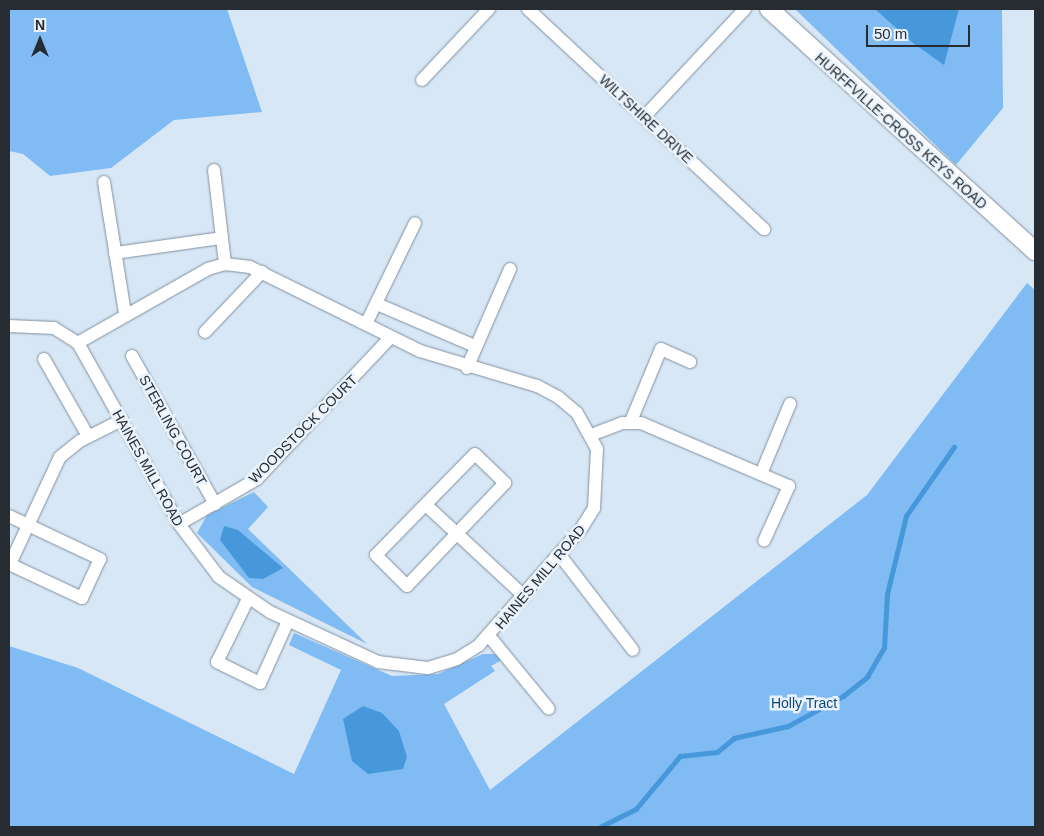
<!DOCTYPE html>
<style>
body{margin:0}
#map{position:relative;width:1044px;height:836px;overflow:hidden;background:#d7e7f6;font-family:Helvetica,sans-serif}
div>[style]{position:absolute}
.green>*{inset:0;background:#80bcf3}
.water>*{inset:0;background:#4797db}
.stream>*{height:4.5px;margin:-2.25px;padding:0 2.25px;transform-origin:2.25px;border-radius:2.25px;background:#4797db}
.roads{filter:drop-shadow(0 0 1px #81909e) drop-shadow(0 0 1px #81909e)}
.street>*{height:12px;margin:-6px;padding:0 6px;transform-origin:6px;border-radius:6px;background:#fff}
.secondary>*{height:18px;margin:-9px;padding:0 9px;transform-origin:9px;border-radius:9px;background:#fff}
span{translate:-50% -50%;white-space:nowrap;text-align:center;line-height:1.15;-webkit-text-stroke:5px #eaf3fd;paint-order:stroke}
.street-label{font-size:14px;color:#262c32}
.park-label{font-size:14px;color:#0b4875}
.frame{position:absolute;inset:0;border:10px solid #262c32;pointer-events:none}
.north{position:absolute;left:15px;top:15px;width:50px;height:50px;-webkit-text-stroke:4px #eaf3fd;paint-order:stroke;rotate:0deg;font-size:14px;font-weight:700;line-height:20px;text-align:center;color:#262c32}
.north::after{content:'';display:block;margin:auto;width:18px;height:22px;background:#262c32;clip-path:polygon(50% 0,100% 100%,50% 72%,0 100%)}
.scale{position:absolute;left:866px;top:25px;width:104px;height:22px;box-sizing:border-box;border:2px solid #262c32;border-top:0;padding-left:6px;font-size:15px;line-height:18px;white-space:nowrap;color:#262c32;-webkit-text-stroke:4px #eaf3fd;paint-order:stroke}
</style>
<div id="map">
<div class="green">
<div style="clip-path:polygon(9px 9px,227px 9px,262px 112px,174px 120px,111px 168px,50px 176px,23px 154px,9px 151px)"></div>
<div style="clip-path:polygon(795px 9px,1002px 9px,1003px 108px,956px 165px)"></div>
<div style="clip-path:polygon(1027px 283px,1035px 290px,1035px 827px,9px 827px,9px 646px,78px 668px,294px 774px,341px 670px,289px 645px,294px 633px,392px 676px,438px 674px,483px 654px,495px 654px,502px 660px,491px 666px,495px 671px,444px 704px,490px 790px,867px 495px)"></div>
<div style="clip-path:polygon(254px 492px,268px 507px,248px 529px,367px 644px,252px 587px,197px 533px,207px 515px)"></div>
</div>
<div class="water">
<div style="clip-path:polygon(875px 9px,959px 9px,944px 65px,913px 43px)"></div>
<div style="clip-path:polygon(224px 526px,238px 530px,283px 568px,263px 579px,249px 578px,220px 540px)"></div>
<div style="clip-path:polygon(363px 706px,382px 713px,399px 731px,407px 757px,403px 769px,368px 774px,352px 761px,343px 719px)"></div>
</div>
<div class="stream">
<div style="left:600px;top:827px;width:40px;rotate:-26.6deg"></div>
<div style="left:636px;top:809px;width:69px;rotate:-50.3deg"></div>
<div style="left:680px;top:756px;width:37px;rotate:-6deg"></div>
<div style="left:717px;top:752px;width:22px;rotate:-39deg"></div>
<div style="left:734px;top:738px;width:55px;rotate:-12.5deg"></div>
<div style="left:788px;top:726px;width:63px;rotate:-28.6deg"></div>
<div style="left:843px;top:696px;width:31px;rotate:-38deg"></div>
<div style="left:867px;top:677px;width:34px;rotate:-60deg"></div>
<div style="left:884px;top:648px;width:54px;rotate:-86.8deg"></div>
<div style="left:887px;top:594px;width:80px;rotate:-76.3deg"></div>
<div style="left:906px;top:516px;width:84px;rotate:-55.2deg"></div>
</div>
<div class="roads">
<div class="street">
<div style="left:528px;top:9px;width:323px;rotate:43deg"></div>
<div style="left:422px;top:80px;width:98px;rotate:-46.7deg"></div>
<div style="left:644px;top:117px;width:148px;rotate:-46.9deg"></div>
<div style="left:214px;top:170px;width:95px;rotate:83.3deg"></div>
<div style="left:104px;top:182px;width:133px;rotate:80.9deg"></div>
<div style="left:115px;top:253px;width:108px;rotate:-8deg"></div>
<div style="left:377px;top:304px;width:107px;rotate:23.2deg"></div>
<div style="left:366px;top:324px;width:112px;rotate:-64.1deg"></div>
<div style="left:9px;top:326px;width:45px;rotate:2.5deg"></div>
<div style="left:54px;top:328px;width:28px;rotate:32deg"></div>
<div style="left:78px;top:343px;width:207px;rotate:60.8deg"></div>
<div style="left:179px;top:524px;width:66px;rotate:53deg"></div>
<div style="left:219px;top:577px;width:62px;rotate:34.5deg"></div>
<div style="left:270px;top:612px;width:119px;rotate:24.8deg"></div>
<div style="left:378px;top:662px;width:50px;rotate:6.8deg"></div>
<div style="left:428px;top:668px;width:30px;rotate:-17deg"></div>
<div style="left:457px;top:659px;width:26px;rotate:-32deg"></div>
<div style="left:479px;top:645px;width:154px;rotate:-48.7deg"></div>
<div style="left:581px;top:529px;width:25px;rotate:-58deg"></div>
<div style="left:594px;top:508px;width:59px;rotate:-87.1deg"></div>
<div style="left:597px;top:449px;width:41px;rotate:-119.1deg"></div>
<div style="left:577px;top:413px;width:25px;rotate:-140deg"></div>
<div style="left:558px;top:397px;width:24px;rotate:-152deg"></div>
<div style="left:537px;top:386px;width:122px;rotate:-163.3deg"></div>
<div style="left:420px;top:351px;width:190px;rotate:-153.7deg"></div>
<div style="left:250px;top:267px;width:25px;rotate:-173deg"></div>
<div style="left:225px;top:264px;width:18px;rotate:164deg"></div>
<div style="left:208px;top:269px;width:150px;rotate:150.4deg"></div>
<div style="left:205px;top:332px;width:83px;rotate:-46.5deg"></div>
<div style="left:132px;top:356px;width:170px;rotate:60.7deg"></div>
<div style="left:44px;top:359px;width:89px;rotate:60.3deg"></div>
<div style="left:467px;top:368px;width:108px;rotate:-66.5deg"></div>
<div style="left:631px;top:421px;width:78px;rotate:-67.4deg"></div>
<div style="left:661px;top:349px;width:32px;rotate:24deg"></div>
<div style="left:591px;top:435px;width:34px;rotate:-21deg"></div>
<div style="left:623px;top:423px;width:18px"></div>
<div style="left:641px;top:423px;width:161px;rotate:23.1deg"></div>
<div style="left:789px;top:486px;width:60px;rotate:114.4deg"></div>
<div style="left:475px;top:454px;width:42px;rotate:44deg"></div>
<div style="left:505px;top:483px;width:142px;rotate:133.6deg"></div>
<div style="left:407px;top:586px;width:44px;rotate:-135deg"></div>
<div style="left:376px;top:555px;width:141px;rotate:-45.6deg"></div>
<div style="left:761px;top:474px;width:76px;rotate:-67.5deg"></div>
<div style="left:426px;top:505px;width:134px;rotate:42.9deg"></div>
<div style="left:9px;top:516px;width:101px;rotate:25.3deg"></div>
<div style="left:100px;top:559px;width:43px;rotate:114.8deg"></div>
<div style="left:82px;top:598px;width:81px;rotate:-155deg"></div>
<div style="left:179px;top:524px;width:90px;rotate:-30deg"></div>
<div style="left:257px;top:479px;width:195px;rotate:-46.7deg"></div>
<div style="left:559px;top:554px;width:121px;rotate:52.4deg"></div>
<div style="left:10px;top:564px;width:118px;rotate:-65deg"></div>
<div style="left:60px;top:457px;width:26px;rotate:-39deg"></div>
<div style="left:80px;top:441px;width:47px;rotate:-26.6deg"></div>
<div style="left:248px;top:599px;width:70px;rotate:116.2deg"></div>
<div style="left:217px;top:662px;width:48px;rotate:26deg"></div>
<div style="left:260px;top:683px;width:68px;rotate:-65.7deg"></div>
<div style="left:489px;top:636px;width:94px;rotate:50.6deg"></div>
</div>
<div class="secondary">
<div style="left:769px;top:9px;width:360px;rotate:42.3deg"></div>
</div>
</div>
<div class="street-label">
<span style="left:646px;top:119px;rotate:43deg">WILTSHIRE DRIVE</span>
<span style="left:901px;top:131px;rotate:42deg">HURFFVILLE-CROSS KEYS ROAD</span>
<span style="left:303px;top:429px;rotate:-45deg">WOODSTOCK COURT</span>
<span style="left:173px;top:430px;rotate:61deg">STERLING COURT</span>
<span style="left:148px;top:468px;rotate:61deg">HAINES MILL ROAD</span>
<span style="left:540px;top:577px;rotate:-50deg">HAINES MILL ROAD</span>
</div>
<div class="park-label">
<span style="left:804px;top:703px">Holly Tract</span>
</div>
<div class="frame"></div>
<div class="north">N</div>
<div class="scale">50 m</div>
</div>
